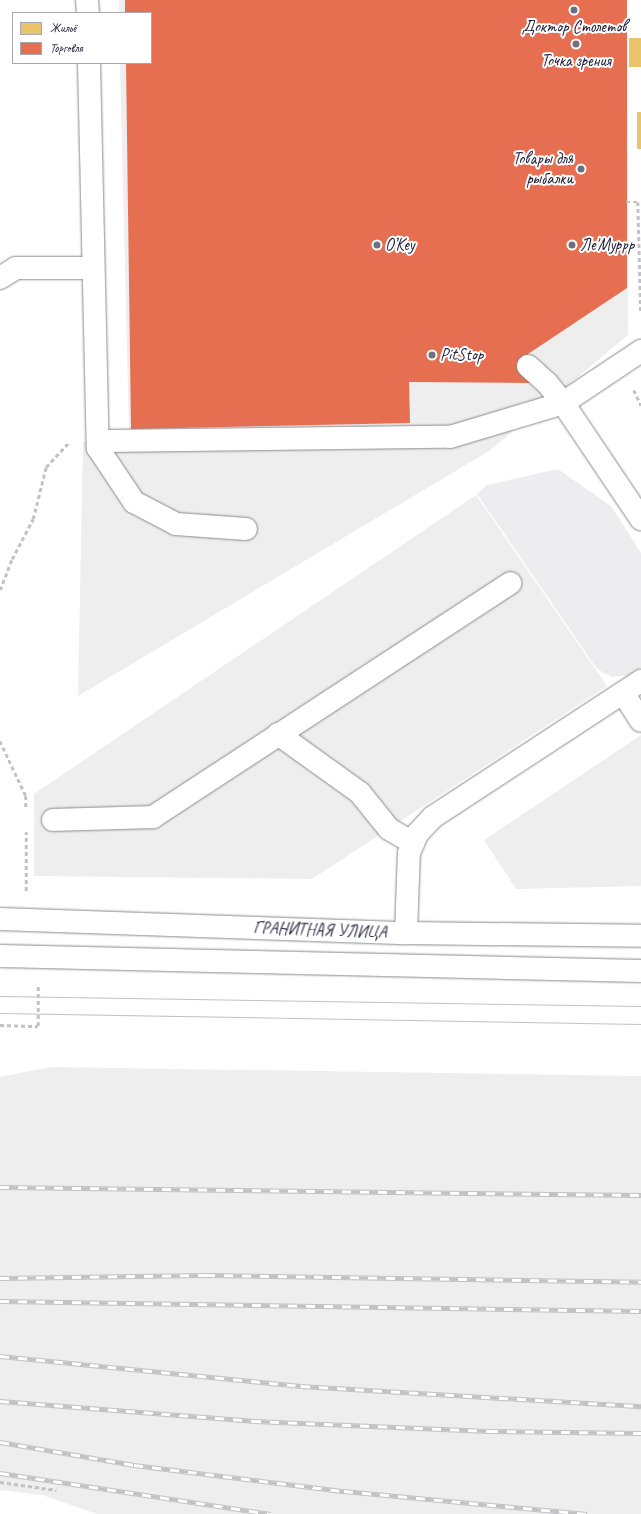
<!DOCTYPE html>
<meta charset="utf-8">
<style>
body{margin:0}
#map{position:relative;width:641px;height:1514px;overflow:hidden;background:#fff;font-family:Caveat,sans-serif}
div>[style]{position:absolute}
.built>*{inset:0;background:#eeeeef}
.green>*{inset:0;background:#ededef}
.homes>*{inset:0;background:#e9c46a}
.shops>*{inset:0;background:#e76f51}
.path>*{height:2.5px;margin-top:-1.25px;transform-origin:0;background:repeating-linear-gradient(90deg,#c2c2c4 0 4px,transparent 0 7px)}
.roads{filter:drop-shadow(0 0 1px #8a8a8f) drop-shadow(0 0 1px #8a8a8f)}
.minor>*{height:22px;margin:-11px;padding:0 11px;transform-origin:11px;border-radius:11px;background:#fff}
.tram>*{height:1px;margin:-0.5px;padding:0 0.5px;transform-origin:0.5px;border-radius:0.5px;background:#c2c2c4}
.rail>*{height:4.5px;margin-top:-2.25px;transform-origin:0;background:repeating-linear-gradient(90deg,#fff 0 9px,#c2c2c4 0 18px);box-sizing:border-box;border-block:1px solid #c2c2c4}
.dots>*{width:11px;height:11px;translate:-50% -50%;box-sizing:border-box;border:2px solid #fff;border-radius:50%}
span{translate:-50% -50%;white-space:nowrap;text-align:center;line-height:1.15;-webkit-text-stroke:4px #fff;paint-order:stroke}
.poi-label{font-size:17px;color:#22223b}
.right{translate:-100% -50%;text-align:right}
.left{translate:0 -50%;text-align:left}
.street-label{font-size:17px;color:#22223b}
.legend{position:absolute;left:12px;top:12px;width:140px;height:52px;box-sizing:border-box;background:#fff;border:1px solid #a7a7b1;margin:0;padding:5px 7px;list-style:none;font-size:12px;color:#22223b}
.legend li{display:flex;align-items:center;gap:8px;height:20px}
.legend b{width:20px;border:1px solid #a7a7b1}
</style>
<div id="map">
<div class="built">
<div style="clip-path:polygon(119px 0,627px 0,628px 335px,489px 451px,78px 696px,83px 442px,129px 432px,120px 63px,151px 63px,151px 13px,119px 13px)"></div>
<div style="clip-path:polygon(476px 495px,607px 686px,312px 879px,34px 876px,34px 794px)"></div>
<div style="clip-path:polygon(641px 735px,641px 886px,516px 889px,484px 840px)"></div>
<div style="clip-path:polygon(51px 1067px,641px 1076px,641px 1514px,97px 1514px,42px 1495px,0 1490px,0 1077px)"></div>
</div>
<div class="green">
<div style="clip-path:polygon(558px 469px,612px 507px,641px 553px,641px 667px,629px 675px,612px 677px,597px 669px,477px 494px,487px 485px)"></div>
</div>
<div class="homes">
<div style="clip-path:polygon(629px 38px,641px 38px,641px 67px,629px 67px)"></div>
<div style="clip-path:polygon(637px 112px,641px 112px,641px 149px,637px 149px)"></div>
</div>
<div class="shops">
<div style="clip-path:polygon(125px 0,627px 0,627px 288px,528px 354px,530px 383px,409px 382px,410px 423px,131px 429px,126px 63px,151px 63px,151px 13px,125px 13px)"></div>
</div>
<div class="path">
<div style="left:626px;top:202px;width:12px"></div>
<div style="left:638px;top:202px;width:111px;rotate:88.5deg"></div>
<div style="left:634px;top:390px;width:17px;rotate:65deg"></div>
<div style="left:0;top:590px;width:33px;rotate:-69deg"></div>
<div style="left:12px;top:559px;width:45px;rotate:-62.3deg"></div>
<div style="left:33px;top:519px;width:54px;rotate:-76deg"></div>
<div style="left:46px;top:467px;width:34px;rotate:-47deg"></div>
<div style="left:0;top:741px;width:61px;rotate:64.7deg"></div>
<div style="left:26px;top:796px;width:13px;rotate:90deg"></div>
<div style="left:26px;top:891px;width:59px;rotate:-90deg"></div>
<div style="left:0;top:1025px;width:38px;rotate:2deg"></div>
<div style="left:38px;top:1026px;width:41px;rotate:-90deg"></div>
<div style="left:0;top:1482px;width:57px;rotate:8.1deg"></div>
</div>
<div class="roads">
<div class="minor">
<div style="left:87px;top:0;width:13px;rotate:86deg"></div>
<div style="left:89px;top:63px;width:385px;rotate:88.7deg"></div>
<div style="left:98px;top:448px;width:65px;rotate:56.3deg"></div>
<div style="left:134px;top:502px;width:47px;rotate:27.6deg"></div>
<div style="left:176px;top:524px;width:70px;rotate:4.1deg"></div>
<div style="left:0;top:278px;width:19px;rotate:-32deg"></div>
<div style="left:16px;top:268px;width:76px"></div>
<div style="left:528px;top:366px;width:25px;rotate:42deg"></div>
<div style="left:547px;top:383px;width:26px;rotate:51deg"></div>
<div style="left:563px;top:403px;width:140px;rotate:56.1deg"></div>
<div style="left:98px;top:441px;width:352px;rotate:-0.7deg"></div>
<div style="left:450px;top:437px;width:118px;rotate:-16.7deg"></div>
<div style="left:563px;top:403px;width:94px;rotate:-33.7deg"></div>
<div style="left:623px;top:693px;width:33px;rotate:57deg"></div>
<div style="left:278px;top:734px;width:101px;rotate:35.7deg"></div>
<div style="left:360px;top:793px;width:46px;rotate:51.1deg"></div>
<div style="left:389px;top:829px;width:28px;rotate:30deg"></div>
<div style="left:53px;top:820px;width:100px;rotate:-1.7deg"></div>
<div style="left:153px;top:817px;width:427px;rotate:-33.2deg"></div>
<div style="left:0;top:919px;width:406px;rotate:2deg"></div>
<div style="left:406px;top:933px;width:235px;rotate:0.7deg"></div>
<div style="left:406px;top:933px;width:80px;rotate:-87.9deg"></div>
<div style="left:409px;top:853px;width:21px;rotate:-67deg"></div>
<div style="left:417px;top:834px;width:23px;rotate:-47deg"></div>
<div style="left:433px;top:817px;width:249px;rotate:-33.2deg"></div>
<div style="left:0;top:956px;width:641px;rotate:1.34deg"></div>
</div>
</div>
<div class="tram">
<div style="left:0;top:996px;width:641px;rotate:0.89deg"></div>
<div style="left:0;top:1013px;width:641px;rotate:0.98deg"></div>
</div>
<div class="rail">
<div style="left:0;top:1187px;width:641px;rotate:0.72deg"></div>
<div style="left:0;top:1278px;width:206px;rotate:-0.8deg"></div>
<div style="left:206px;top:1275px;width:435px;rotate:0.9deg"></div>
<div style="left:0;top:1301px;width:641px;rotate:0.89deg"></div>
<div style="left:0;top:1356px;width:302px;rotate:5.7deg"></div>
<div style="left:301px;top:1386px;width:341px;rotate:3.4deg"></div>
<div style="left:0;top:1401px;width:253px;rotate:4.5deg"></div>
<div style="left:252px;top:1421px;width:237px;rotate:2.4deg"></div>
<div style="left:489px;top:1431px;width:152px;rotate:0.8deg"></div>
<div style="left:0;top:1442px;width:136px;rotate:9.7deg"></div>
<div style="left:134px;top:1465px;width:212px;rotate:7.1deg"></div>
<div style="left:344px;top:1491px;width:244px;rotate:5.4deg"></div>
<div style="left:0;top:1473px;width:274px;rotate:8.6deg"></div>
</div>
<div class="dots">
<div style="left:574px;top:10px;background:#6f6f80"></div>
<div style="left:576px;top:44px;background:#6f6f80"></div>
<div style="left:581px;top:169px;background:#6f6f80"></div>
<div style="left:377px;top:245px;background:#6f6f80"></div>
<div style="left:572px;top:245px;background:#6f6f80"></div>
<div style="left:432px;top:355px;background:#6f6f80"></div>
</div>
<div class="poi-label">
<span style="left:574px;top:27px">Доктор Столетов</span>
<span style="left:576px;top:61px">Точка зрения</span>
<span class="right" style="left:573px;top:169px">Товары для<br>рыбалки</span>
<span class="left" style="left:385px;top:245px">O’Key</span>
<span class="left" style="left:580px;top:245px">Ле'Муррр</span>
<span class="left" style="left:440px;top:355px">PitStop</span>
</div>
<div class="street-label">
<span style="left:320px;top:930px;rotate:2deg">ГРАНИТНАЯ УЛИЦА</span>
</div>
<ul class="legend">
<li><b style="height:11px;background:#e9c46a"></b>Жильё</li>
<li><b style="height:11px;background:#e76f51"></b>Торговля</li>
</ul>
</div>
